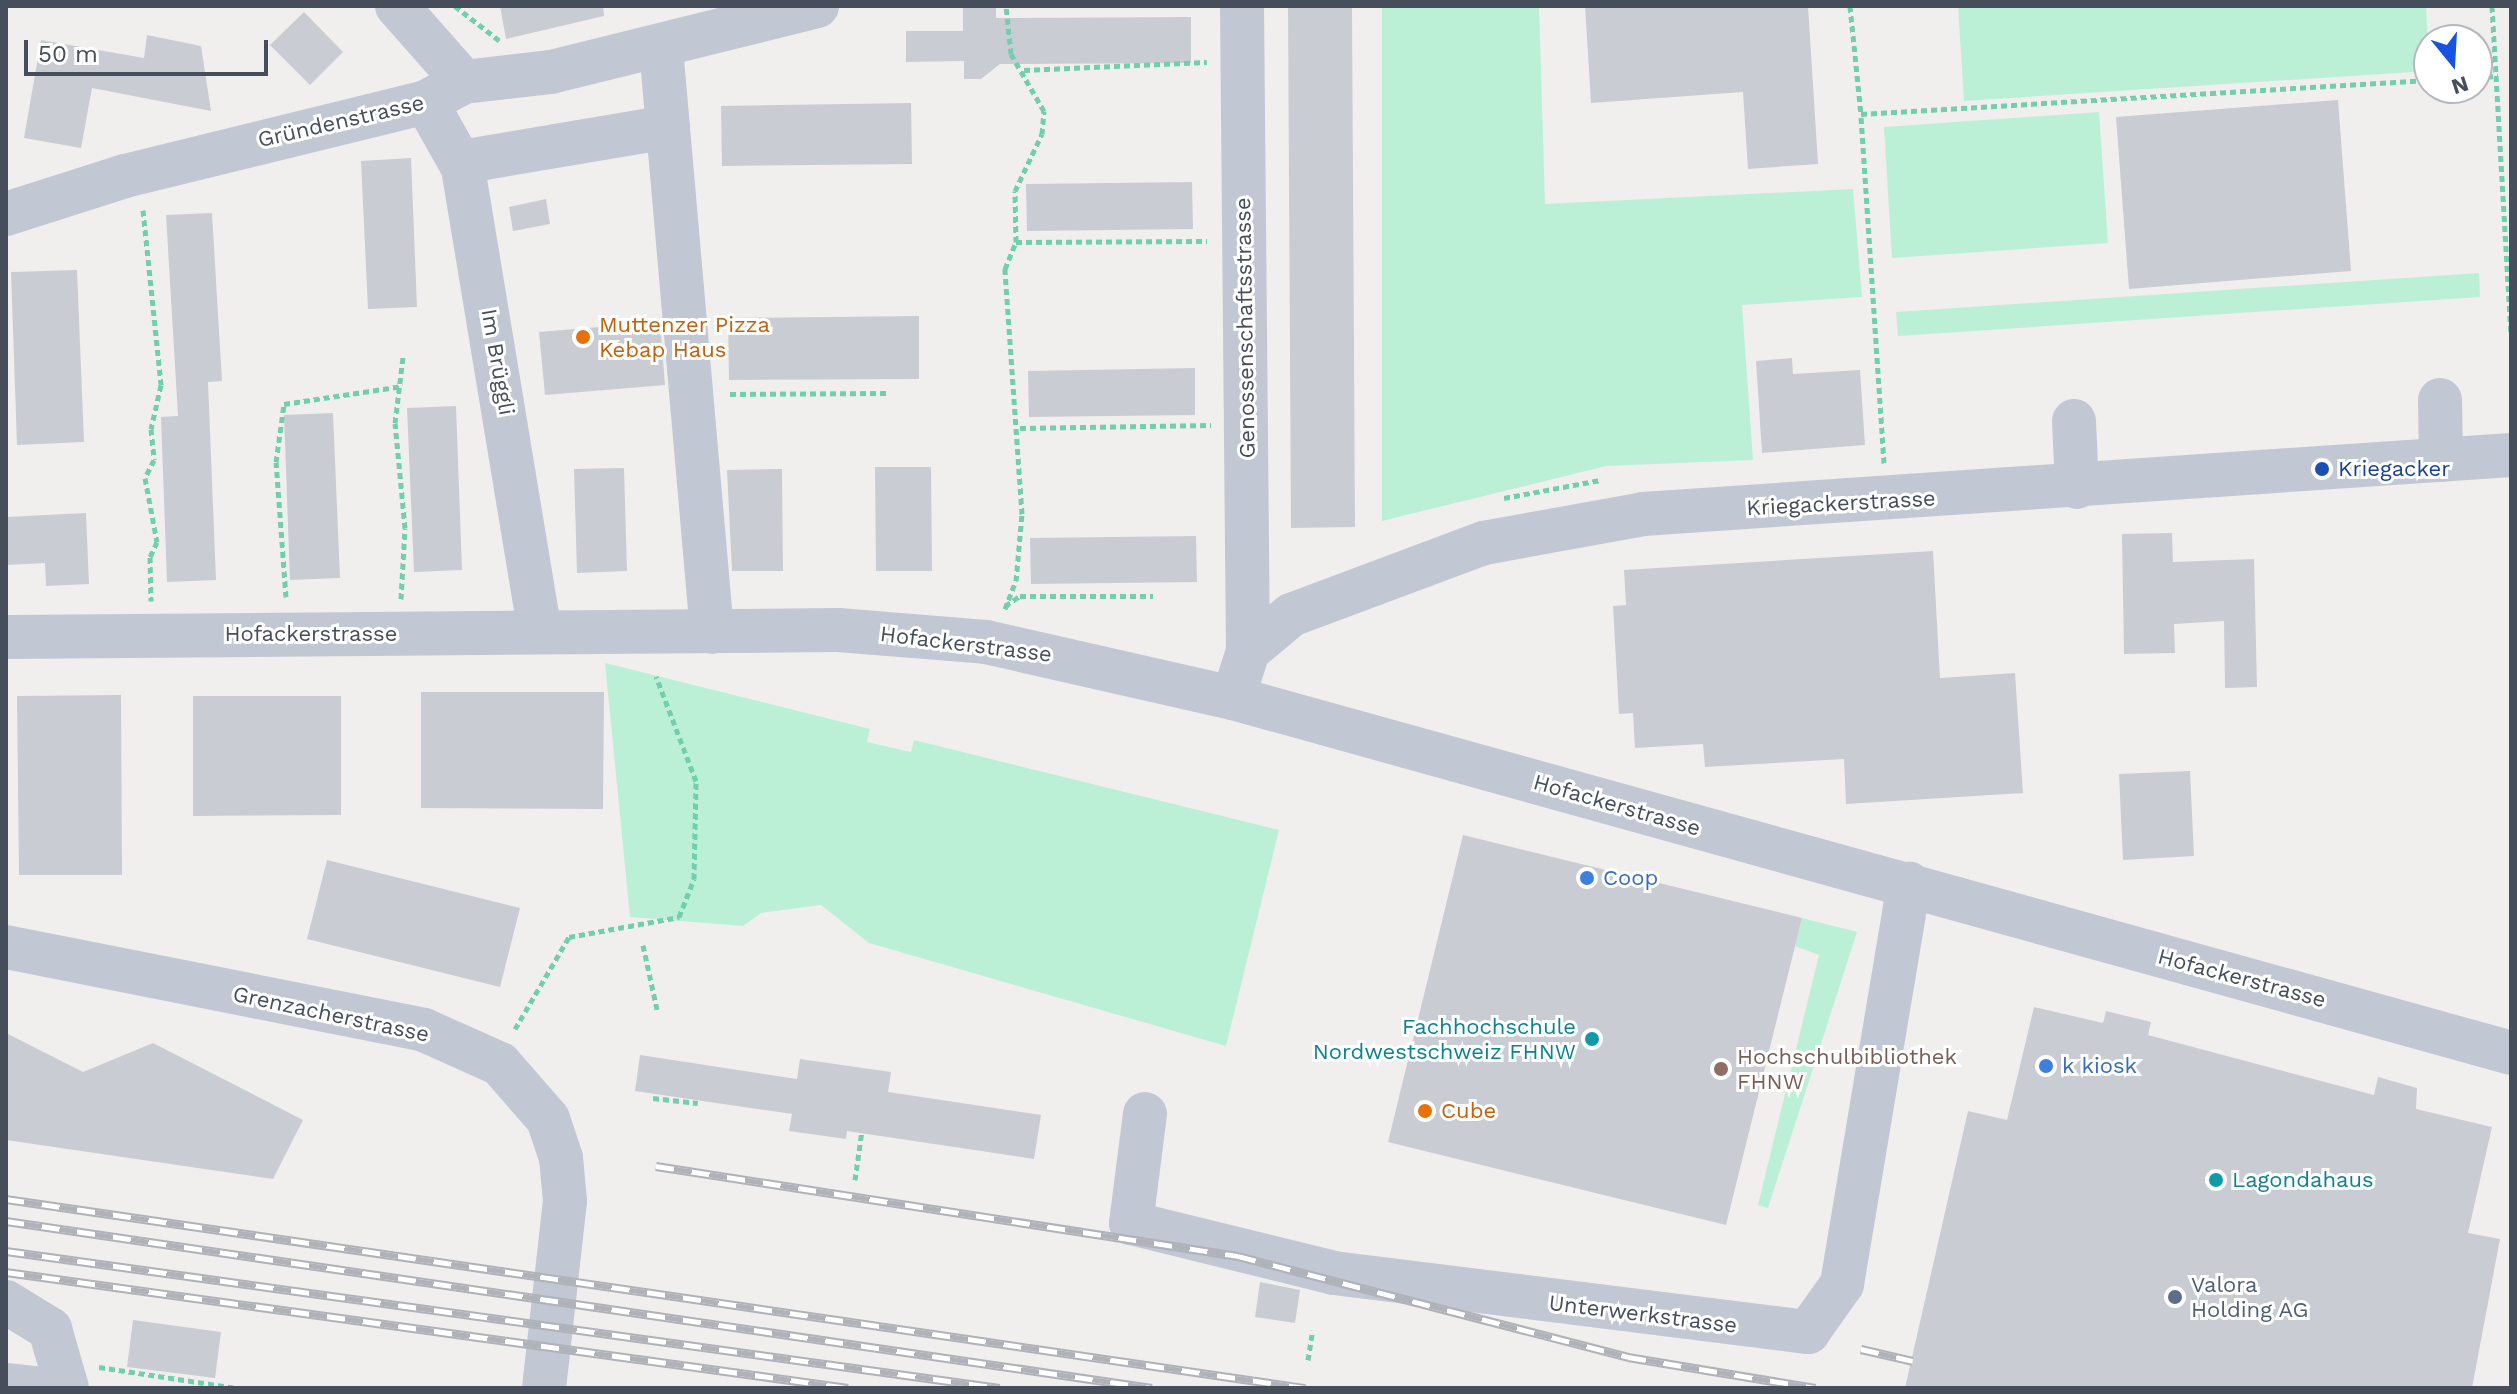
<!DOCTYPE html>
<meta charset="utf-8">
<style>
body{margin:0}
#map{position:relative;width:2517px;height:1394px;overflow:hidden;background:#f1eeee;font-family:"Work Sans",sans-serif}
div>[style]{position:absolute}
.green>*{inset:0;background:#bbf0d6}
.building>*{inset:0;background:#caccd4}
.path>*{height:5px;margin-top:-2.5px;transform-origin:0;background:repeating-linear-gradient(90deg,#72cfad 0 6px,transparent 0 10px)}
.minor>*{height:44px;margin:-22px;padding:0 22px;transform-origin:22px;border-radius:22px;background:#c1c8d4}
.rail>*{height:9px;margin-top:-4.5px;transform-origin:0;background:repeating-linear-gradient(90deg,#fff 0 18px,#b0b2b9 0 36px);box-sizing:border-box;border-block:2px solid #b0b2b9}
.dots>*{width:22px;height:22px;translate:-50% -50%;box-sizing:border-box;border:4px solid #fff;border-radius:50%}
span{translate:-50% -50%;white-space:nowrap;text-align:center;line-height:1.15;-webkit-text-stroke:6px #fff;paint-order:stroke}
.street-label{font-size:22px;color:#464e5c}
.food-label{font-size:22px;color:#c56008}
.left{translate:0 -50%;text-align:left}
.transit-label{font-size:22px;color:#164399}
.shop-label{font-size:22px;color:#366cbe}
.culture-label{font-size:22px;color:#0d838f}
.right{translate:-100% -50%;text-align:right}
.education-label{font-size:22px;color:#785e54}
.service-label{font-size:22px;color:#4e5e75}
.frame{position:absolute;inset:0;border:8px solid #464e5c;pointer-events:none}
.north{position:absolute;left:2413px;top:24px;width:80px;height:80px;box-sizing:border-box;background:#fff;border:2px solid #b5b8be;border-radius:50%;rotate:162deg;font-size:22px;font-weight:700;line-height:32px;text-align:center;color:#464e5c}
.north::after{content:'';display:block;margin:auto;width:28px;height:36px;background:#1453e4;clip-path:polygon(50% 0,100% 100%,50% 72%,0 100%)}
.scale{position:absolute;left:24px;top:40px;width:244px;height:36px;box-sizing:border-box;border:4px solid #464e5c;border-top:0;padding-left:10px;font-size:24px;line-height:28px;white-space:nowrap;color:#464e5c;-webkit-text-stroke:6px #fff;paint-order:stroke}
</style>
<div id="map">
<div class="green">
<div style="clip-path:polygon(1382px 6px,1539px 6px,1545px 204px,1853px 189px,1862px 297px,1742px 305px,1753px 460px,1606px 466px,1382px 521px)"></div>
<div style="clip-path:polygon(1958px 6px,2426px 6px,2429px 71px,1964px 101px)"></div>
<div style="clip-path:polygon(2099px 112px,2108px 243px,1892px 258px,1884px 127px)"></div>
<div style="clip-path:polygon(2479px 273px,2480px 297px,1898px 336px,1896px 312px)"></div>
<div style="clip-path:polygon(605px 663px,870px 729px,867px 742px,911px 752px,914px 740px,1279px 830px,1226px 1046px,869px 943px,821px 905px,761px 913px,743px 926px,630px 917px)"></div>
<div style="clip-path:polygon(1802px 918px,1857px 932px,1768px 1208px,1758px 1205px,1819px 955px,1795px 946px)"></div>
</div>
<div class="building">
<div style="clip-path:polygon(500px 6px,603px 6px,604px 16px,506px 39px)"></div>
<div style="clip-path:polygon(963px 6px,996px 6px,996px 18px,1191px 17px,1191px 63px,1000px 64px,981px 79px,964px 79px,964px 61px,906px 62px,906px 31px,963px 31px)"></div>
<div style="clip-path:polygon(1288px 6px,1352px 6px,1355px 527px,1291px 528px)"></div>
<div style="clip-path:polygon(1585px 6px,1808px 6px,1818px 164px,1748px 169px,1743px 92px,1591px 103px)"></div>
<div style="clip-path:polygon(304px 12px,343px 52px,310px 85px,270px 45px)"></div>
<div style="clip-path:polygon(147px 35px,201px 46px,211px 111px,92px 88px,81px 148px,24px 138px,41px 40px,144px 58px)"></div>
<div style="clip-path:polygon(2338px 100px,2351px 271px,2129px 289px,2116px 117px)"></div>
<div style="clip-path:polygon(911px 103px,912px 164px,722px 166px,721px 106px)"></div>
<div style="clip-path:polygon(411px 158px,417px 307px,368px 309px,361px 161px)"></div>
<div style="clip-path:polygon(1192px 182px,1193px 229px,1027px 231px,1026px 184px)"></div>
<div style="clip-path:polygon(546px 199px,550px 224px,513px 231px,509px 207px)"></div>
<div style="clip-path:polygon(212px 213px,222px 381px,208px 382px,216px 580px,167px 582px,161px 417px,178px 416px,166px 215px)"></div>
<div style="clip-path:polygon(77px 270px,84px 442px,17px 445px,11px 272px)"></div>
<div style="clip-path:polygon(919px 316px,919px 379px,729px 380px,728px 318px)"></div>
<div style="clip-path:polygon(660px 322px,665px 385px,545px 395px,539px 332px)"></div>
<div style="clip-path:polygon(1792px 358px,1793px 374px,1860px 370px,1865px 445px,1762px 453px,1756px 361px)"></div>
<div style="clip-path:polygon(1195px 368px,1195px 415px,1029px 417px,1028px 371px)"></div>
<div style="clip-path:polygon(456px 406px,462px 570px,414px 572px,407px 408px)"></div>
<div style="clip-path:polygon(333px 413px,340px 578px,290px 580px,284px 415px)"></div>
<div style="clip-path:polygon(875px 467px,931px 467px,932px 571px,876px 571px)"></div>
<div style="clip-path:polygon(624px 468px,627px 571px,577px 573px,574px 469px)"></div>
<div style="clip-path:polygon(782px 469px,783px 571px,732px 571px,727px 470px)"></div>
<div style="clip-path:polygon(86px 513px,89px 584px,46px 586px,45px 563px,6px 565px,6px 517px)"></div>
<div style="clip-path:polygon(2172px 533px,2173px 562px,2254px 559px,2257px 687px,2225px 688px,2224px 621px,2174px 624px,2175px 653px,2124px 654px,2122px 534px)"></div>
<div style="clip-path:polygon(1196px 536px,1197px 582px,1031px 584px,1030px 538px)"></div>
<div style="clip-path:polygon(1933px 551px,1940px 678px,2015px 673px,2023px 793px,1846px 804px,1844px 759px,1705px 767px,1703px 744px,1635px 748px,1633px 713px,1619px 714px,1613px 606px,1626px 605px,1624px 570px)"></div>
<div style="clip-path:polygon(421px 692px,604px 692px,603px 809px,421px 808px)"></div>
<div style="clip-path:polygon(121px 695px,122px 875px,19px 875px,17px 696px)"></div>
<div style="clip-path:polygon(193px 696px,341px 696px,341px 815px,193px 816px)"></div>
<div style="clip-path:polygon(2190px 771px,2194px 856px,2123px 860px,2119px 774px)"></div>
<div style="clip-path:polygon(1463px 835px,1802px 918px,1726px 1225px,1388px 1142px)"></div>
<div style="clip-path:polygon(327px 860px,520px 908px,500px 987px,307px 939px)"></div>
<div style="clip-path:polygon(2034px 1007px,2103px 1023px,2106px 1011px,2151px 1022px,2148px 1035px,2374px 1095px,2378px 1077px,2417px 1088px,2416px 1109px,2492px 1127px,2468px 1233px,2500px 1239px,2472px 1388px,1905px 1388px,1968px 1111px,2007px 1120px)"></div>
<div style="clip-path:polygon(6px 1033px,83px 1072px,153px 1043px,303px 1120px,273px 1179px,6px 1140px)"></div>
<div style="clip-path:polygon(640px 1055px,797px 1079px,800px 1059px,891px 1072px,888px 1092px,1041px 1115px,1034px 1159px,847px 1131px,846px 1139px,789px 1131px,792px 1114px,635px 1091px)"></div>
<div style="clip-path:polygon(1260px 1282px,1300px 1290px,1295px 1323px,1255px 1317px)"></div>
<div style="clip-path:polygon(133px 1320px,221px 1332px,215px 1378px,127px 1367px)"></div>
</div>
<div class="path">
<div style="left:455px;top:6px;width:57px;rotate:37.9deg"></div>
<div style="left:1850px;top:6px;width:109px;rotate:84.2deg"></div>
<div style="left:2492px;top:6px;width:327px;rotate:86.7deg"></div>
<div style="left:1024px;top:70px;width:183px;rotate:-2.5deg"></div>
<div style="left:2477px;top:77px;width:21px;rotate:-3deg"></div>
<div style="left:143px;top:210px;width:176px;rotate:84.1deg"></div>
<div style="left:161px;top:385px;width:45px;rotate:102.8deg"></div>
<div style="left:151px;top:429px;width:31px;rotate:84deg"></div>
<div style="left:154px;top:460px;width:20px;rotate:117deg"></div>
<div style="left:145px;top:478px;width:65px;rotate:79.4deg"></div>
<div style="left:157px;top:542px;width:17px;rotate:115deg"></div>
<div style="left:150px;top:557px;width:44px;rotate:88.7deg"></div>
<div style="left:1016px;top:242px;width:191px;rotate:-0.3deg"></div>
<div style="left:730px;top:394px;width:158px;rotate:-0.4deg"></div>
<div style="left:1020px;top:428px;width:191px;rotate:-0.9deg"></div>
<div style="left:1884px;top:463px;width:350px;rotate:-93.8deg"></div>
<div style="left:1861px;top:114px;width:569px;rotate:-3.43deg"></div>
<div style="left:1504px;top:498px;width:98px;rotate:-10.6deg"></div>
<div style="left:286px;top:597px;width:135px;rotate:-94.2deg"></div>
<div style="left:276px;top:462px;width:59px;rotate:-82.1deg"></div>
<div style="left:284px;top:404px;width:120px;rotate:-8.6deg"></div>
<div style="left:401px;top:599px;width:71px;rotate:-86.8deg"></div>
<div style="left:405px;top:528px;width:105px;rotate:-95.4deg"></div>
<div style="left:395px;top:423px;width:66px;rotate:-83.1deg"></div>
<div style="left:1005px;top:606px;width:18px;rotate:-34deg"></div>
<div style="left:1020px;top:596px;width:133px"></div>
<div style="left:1005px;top:609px;width:30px;rotate:-69deg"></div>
<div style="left:1016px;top:581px;width:67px;rotate:-84.9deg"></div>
<div style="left:1022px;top:514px;width:246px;rotate:-94deg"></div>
<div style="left:1005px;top:269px;width:29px;rotate:-68deg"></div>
<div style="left:1016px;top:242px;width:51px;rotate:-91.1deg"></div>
<div style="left:1015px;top:191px;width:63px;rotate:-64.7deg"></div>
<div style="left:1042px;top:134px;width:23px;rotate:-85deg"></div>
<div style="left:1044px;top:111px;width:66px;rotate:-120.1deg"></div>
<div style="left:1011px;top:54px;width:48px;rotate:-95.9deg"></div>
<div style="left:643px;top:945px;width:66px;rotate:77.7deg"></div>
<div style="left:515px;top:1029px;width:107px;rotate:-59.6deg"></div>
<div style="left:569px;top:937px;width:112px;rotate:-10.3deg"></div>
<div style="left:679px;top:917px;width:41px;rotate:-68.5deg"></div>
<div style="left:694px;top:879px;width:98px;rotate:-88.8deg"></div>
<div style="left:696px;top:781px;width:112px;rotate:-110.9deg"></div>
<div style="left:653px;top:1098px;width:45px;rotate:6.3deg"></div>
<div style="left:855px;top:1180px;width:50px;rotate:-82deg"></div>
<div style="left:1308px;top:1360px;width:30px;rotate:-81deg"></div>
<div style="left:99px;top:1367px;width:139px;rotate:8.7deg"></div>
</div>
<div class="minor">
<div style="left:397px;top:6px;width:101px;rotate:48.6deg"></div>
<div style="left:1242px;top:6px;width:645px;rotate:89.47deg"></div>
<div style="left:661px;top:48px;width:586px;rotate:85.01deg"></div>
<div style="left:426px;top:102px;width:76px;rotate:60.7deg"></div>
<div style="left:463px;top:168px;width:470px;rotate:80.6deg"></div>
<div style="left:461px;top:162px;width:210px;rotate:-9.6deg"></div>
<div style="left:6px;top:214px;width:125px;rotate:-17.7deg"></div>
<div style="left:125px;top:176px;width:310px;rotate:-13.8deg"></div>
<div style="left:426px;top:102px;width:43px;rotate:-27.8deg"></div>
<div style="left:464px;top:82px;width:88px;rotate:-6.6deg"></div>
<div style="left:551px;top:72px;width:274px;rotate:-13.9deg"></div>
<div style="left:2440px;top:400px;width:60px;rotate:89deg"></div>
<div style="left:2074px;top:421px;width:66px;rotate:87.4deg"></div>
<div style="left:6px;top:637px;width:832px;rotate:-0.48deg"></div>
<div style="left:838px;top:630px;width:148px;rotate:4.6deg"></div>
<div style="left:986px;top:642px;width:253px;rotate:12.8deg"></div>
<div style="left:1233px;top:698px;width:1326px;rotate:15.52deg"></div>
<div style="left:1233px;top:698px;width:49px;rotate:-72.3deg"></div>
<div style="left:1248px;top:651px;width:56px;rotate:-39.9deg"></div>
<div style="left:1291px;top:615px;width:206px;rotate:-20.5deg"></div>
<div style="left:1484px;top:543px;width:162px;rotate:-10.3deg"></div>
<div style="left:1643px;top:514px;width:870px;rotate:-3.89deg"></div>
<div style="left:6px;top:947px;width:426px;rotate:11.2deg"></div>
<div style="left:424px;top:1030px;width:83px;rotate:24.1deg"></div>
<div style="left:500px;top:1064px;width:73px;rotate:48.9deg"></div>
<div style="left:548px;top:1119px;width:41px;rotate:71.6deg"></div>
<div style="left:561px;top:1158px;width:43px;rotate:84.7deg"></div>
<div style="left:565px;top:1201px;width:188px;rotate:96.4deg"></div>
<div style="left:1145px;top:1114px;width:110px;rotate:97.3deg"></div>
<div style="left:1131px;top:1223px;width:209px;rotate:13.8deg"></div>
<div style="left:1334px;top:1273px;width:478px;rotate:7.1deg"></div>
<div style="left:1808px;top:1332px;width:59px;rotate:-54.7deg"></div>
<div style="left:1842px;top:1284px;width:406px;rotate:-80.5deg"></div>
<div style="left:6px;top:1302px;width:52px;rotate:31.5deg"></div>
<div style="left:50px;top:1329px;width:61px;rotate:73.9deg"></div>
<div style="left:6px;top:1385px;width:29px;rotate:6deg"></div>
</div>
<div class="rail">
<div style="left:656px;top:1166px;width:589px;rotate:8.79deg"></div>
<div style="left:1238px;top:1256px;width:403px;rotate:14.5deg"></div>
<div style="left:1628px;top:1357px;width:190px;rotate:9.4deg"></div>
<div style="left:6px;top:1199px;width:1313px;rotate:8.28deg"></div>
<div style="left:6px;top:1221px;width:1158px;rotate:8.29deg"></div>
<div style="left:6px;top:1251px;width:1003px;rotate:7.85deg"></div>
<div style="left:6px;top:1272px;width:850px;rotate:7.84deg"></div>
<div style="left:1861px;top:1349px;width:53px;rotate:13deg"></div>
</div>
<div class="dots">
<div style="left:583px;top:337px;background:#e8710a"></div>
<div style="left:2322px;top:469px;background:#1a4fb4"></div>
<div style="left:1587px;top:878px;background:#3f7fe0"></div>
<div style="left:1592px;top:1039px;background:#0f9aa8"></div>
<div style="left:2046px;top:1066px;background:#3f7fe0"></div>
<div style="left:1721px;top:1069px;background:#8d6e63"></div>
<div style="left:1425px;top:1111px;background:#e8710a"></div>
<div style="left:2216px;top:1180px;background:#0f9aa8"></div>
<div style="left:2175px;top:1297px;background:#5c6f8a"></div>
</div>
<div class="street-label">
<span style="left:341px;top:121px;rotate:-13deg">Gründenstrasse</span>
<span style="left:1245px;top:328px;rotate:-91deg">Genossenschaftsstrasse</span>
<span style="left:498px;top:362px;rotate:80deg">Im Brüggli</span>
<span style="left:1841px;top:503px;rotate:-3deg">Kriegackerstrasse</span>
<span style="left:311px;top:634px">Hofackerstrasse</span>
<span style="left:966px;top:644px;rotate:7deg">Hofackerstrasse</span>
<span style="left:1617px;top:805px;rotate:16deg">Hofackerstrasse</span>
<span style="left:2242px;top:978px;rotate:15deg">Hofackerstrasse</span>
<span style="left:331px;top:1014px;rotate:12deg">Grenzacherstrasse</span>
<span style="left:1643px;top:1314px;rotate:7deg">Unterwerkstrasse</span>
</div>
<div class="food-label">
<span class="left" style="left:599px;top:337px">Muttenzer Pizza<br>Kebap Haus</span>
<span class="left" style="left:1441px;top:1111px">Cube</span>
</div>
<div class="transit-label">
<span class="left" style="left:2338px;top:469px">Kriegacker</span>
</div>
<div class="shop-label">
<span class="left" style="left:1603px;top:878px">Coop</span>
<span class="left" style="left:2062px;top:1066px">k kiosk</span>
</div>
<div class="culture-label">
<span class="right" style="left:1576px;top:1039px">Fachhochschule<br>Nordwestschweiz FHNW</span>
<span class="left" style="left:2232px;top:1180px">Lagondahaus</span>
</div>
<div class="education-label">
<span class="left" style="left:1737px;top:1069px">Hochschulbibliothek<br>FHNW</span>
</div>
<div class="service-label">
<span class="left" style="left:2191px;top:1297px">Valora<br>Holding AG</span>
</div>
<div class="frame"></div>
<div class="north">N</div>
<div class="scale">50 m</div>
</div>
